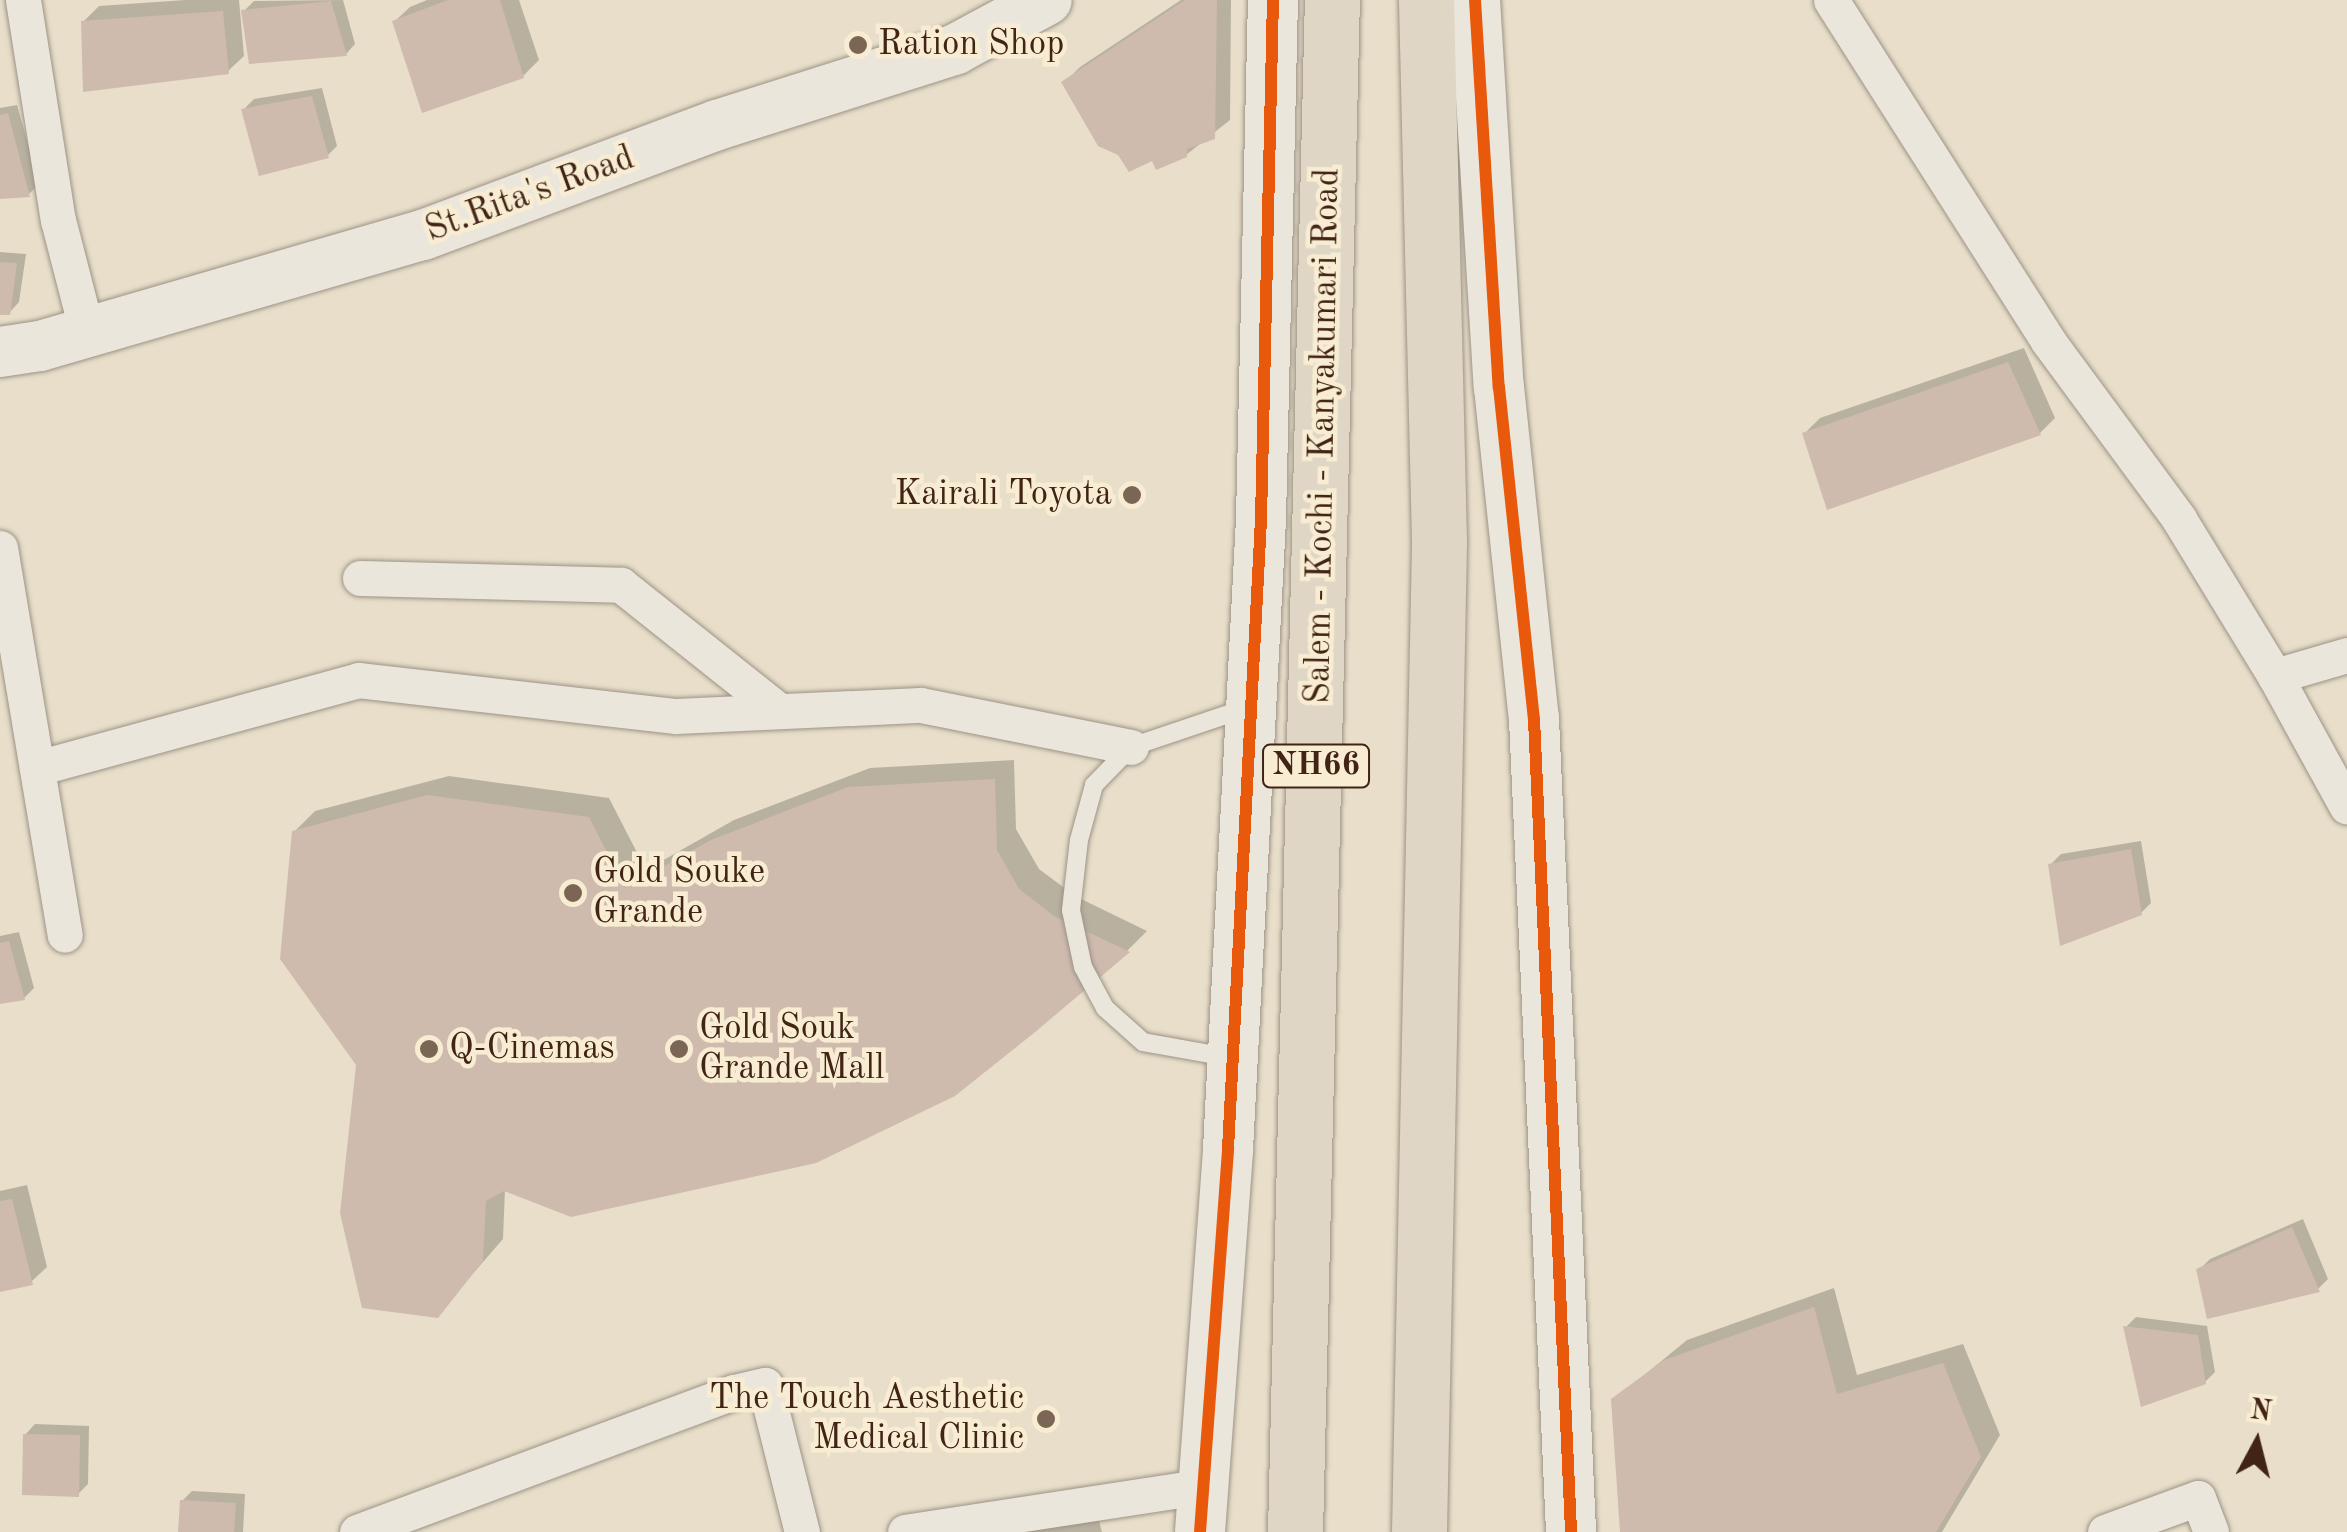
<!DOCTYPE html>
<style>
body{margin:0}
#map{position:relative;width:2347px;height:1532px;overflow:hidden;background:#e8dec9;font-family:"Old Standard TT",serif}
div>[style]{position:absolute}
.shadow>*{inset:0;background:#0003}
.building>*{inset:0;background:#cebbae}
.roads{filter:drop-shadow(0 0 2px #9d9386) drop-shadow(0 0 2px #9d9386)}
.lane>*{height:18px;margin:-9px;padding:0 9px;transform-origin:9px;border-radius:9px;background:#ebe6dc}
.street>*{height:35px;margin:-17.5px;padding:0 17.5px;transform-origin:17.5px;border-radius:17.5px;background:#ebe6dc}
.secondary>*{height:50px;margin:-25px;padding:0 25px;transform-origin:25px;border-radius:25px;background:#ebe6dc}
.highway>*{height:55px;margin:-27.5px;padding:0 27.5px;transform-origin:27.5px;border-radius:27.5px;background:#dfd6c6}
.cycleway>*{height:12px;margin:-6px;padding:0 6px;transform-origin:6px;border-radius:6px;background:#e8590c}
.dots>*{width:28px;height:28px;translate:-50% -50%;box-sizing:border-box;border:5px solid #f8edd3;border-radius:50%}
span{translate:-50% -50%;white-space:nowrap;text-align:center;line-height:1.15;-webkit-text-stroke:9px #f8edd3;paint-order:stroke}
.shield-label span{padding:2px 8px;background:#f8edd3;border:2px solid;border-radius:8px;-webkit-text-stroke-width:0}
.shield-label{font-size:32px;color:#412416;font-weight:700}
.poi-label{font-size:35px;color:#412416}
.left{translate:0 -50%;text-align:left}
.right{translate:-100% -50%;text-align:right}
.street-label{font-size:35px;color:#412416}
.north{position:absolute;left:2207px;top:1392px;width:100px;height:100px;-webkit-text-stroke:8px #f8edd3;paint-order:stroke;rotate:7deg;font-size:28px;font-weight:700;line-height:40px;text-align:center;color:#412416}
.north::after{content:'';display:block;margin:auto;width:35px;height:45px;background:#412416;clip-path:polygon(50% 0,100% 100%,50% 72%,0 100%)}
</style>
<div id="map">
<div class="shadow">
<div style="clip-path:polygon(185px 0,239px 0,244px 56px,228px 71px,83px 22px,99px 6px)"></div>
<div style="clip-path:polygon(343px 0,355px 44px,346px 54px,244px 11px,254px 1px)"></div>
<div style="clip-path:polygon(427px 0,519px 0,539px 60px,523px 76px,394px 22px,410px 7px)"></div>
<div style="clip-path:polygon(1181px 0,1231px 0,1230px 120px,1186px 155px,1153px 158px,1064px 83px,1080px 67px)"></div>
<div style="clip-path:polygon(322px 88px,337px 146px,327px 156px,244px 109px,254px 99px)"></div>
<div style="clip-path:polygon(17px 105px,39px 184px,29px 194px,0 196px,0 108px)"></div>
<div style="clip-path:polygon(0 252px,26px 254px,19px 302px,9px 313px,0 312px)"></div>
<div style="clip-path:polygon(2024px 348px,2055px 418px,2040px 433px,1804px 434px,1820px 418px)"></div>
<div style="clip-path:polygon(1014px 760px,1016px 829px,1039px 869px,1075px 896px,1147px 931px,1128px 950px,953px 1093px,505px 1189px,503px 1239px,437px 1315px,358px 1064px,294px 832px,315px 811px,449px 776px,609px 798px,646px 870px,734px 820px,870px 768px)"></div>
<div style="clip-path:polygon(2141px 841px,2151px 903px,2141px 913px,2051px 864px,2061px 854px)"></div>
<div style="clip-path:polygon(19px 932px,34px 988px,24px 998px,0 1001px,0 936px)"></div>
<div style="clip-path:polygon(27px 1185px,47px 1267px,31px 1282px,0 1290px,0 1191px)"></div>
<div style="clip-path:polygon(2303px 1219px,2328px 1279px,2318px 1289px,2199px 1270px,2210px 1259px)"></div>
<div style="clip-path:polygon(1834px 1288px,1857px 1375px,1963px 1344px,2000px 1435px,1942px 1532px,1623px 1532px,1614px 1400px,1687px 1340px)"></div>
<div style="clip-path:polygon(2136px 1317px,2207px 1326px,2215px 1372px,2205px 1382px,2126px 1327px)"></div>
<div style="clip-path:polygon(35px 1424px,89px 1426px,88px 1484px,78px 1494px,25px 1435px)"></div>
<div style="clip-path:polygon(192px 1491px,245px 1494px,243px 1532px,180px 1532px,182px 1501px)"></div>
<div style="clip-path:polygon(1097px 1513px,1102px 1532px,989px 1532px)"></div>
</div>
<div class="building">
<div style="clip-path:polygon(448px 0,500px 0,524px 78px,422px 113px,392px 21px)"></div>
<div style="clip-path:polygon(1185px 0,1217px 0,1215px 139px,1187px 149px,1187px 157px,1156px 170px,1152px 161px,1129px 172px,1118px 155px,1098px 146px,1061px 82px)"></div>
<div style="clip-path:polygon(331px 1px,347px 56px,249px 64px,241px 10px)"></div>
<div style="clip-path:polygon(223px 11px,229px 74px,83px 92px,81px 21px)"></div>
<div style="clip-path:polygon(312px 96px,329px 158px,259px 176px,241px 109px)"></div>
<div style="clip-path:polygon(8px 113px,30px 197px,0 199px,0 115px)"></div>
<div style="clip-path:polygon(0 262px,17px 263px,10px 315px,0 315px)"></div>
<div style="clip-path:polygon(2008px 362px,2041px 435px,1827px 510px,1802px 433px)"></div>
<div style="clip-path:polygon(995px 779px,997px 850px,1019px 889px,1054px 916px,1130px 952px,1034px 1033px,955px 1096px,816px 1163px,571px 1217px,504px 1191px,486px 1201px,483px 1261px,438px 1318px,362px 1308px,340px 1213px,356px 1065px,280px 959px,292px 831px,427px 795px,589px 817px,625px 888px,711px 840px,848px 787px)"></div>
<div style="clip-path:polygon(2131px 849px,2142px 915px,2060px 946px,2048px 864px)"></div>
<div style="clip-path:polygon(9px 941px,25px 1000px,0 1004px,0 943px)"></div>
<div style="clip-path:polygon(12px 1199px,33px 1285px,0 1292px,0 1201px)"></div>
<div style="clip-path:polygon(2292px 1227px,2320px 1292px,2207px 1319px,2196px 1269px)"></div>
<div style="clip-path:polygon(1814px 1307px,1837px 1394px,1943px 1363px,1981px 1457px,1936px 1532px,1620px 1532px,1611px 1399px,1664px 1360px)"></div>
<div style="clip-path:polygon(2123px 1326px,2198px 1335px,2206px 1384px,2141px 1407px)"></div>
<div style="clip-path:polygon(23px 1434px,80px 1435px,79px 1497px,22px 1495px)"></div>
<div style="clip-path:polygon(180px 1500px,236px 1503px,234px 1532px,178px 1532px)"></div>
</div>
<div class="roads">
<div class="lane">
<div style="left:1227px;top:1057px;width:85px;rotate:-169.9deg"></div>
<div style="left:1143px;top:1042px;width:51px;rotate:-138.2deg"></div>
<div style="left:1105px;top:1008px;width:47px;rotate:-118.2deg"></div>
<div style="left:1083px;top:967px;width:58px;rotate:-101.9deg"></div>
<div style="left:1071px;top:910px;width:70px;rotate:-83.5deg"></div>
<div style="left:1079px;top:840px;width:57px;rotate:-74.7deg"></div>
<div style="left:1094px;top:785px;width:53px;rotate:-45.8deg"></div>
<div style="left:1131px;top:747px;width:121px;rotate:-18.7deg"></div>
</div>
<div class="street">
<div style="left:23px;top:0;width:223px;rotate:81deg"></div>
<div style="left:58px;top:220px;width:116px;rotate:75.5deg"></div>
<div style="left:1831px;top:0;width:404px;rotate:57.5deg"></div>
<div style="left:2048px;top:341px;width:221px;rotate:53.6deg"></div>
<div style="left:2179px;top:519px;width:184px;rotate:58.6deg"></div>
<div style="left:2275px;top:676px;width:149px;rotate:61.2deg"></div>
<div style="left:0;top:548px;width:392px;rotate:80.5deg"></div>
<div style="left:360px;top:578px;width:261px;rotate:1.5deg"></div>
<div style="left:621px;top:585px;width:201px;rotate:38.5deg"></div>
<div style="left:2275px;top:676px;width:75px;rotate:-16.3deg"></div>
<div style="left:37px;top:768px;width:333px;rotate:-15.3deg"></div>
<div style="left:358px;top:680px;width:320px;rotate:6.5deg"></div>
<div style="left:676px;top:716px;width:245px;rotate:-2.6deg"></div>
<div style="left:921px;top:705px;width:214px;rotate:11.3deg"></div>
<div style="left:357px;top:1532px;width:402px;rotate:-20.4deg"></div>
<div style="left:734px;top:1392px;width:32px;rotate:-13deg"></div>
<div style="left:765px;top:1385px;width:152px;rotate:75.9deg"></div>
<div style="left:905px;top:1532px;width:304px;rotate:-8.7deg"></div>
<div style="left:2105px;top:1532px;width:99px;rotate:-20.1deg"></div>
<div style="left:2198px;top:1498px;width:36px;rotate:69deg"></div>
</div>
<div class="secondary">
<div style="left:1475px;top:0;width:388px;rotate:86.5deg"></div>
<div style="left:1499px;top:387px;width:334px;rotate:84deg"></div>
<div style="left:1534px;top:719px;width:814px;rotate:87.39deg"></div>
<div style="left:0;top:352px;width:40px;rotate:-8.5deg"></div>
<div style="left:40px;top:346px;width:399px;rotate:-16.2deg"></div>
<div style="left:423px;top:235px;width:314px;rotate:-20.5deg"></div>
<div style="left:717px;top:125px;width:251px;rotate:-17.6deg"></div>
<div style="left:956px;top:49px;width:103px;rotate:-28.3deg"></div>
<div style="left:1200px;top:1532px;width:384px;rotate:-85.8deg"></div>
<div style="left:1228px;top:1149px;width:631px;rotate:-87deg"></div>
<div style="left:1261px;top:519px;width:519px;rotate:-88.68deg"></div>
</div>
<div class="highway">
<div style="left:1295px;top:1532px;width:1532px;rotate:-88.62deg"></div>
<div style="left:1419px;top:1532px;width:991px;rotate:-88.84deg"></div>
<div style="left:1439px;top:541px;width:541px;rotate:-91.38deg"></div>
</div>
</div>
<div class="cycleway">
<div style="left:1475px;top:0;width:388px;rotate:86.5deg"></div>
<div style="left:1499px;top:387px;width:334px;rotate:84deg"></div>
<div style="left:1534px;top:719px;width:814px;rotate:87.39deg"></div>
<div style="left:1200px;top:1532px;width:384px;rotate:-85.8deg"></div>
<div style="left:1228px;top:1149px;width:631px;rotate:-87deg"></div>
<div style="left:1261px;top:519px;width:519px;rotate:-88.68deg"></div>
</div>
<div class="dots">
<div style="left:858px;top:45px;background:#7b6555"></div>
<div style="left:1132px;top:495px;background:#7b6555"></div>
<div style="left:573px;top:893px;background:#7b6555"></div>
<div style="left:429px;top:1049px;background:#7b6555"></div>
<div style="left:679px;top:1049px;background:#7b6555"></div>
<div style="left:1046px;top:1419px;background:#7b6555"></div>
</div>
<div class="shield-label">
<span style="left:1316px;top:766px">NH66</span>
</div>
<div class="poi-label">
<span class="left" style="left:878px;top:45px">Ration Shop</span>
<span class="right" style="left:1112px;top:495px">Kairali Toyota</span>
<span class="left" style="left:593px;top:893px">Gold Souke<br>Grande</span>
<span class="left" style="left:699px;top:1049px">Gold Souk<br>Grande Mall</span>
<span class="left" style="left:449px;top:1049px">Q-Cinemas</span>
<span class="right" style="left:1024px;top:1419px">The Touch Aesthetic<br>Medical Clinic</span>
</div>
<div class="street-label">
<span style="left:530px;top:195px;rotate:-20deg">St.Rita's Road</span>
<span style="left:1324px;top:436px;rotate:-89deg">Salem - Kochi - Kanyakumari Road</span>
</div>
<div class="north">N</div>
</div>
